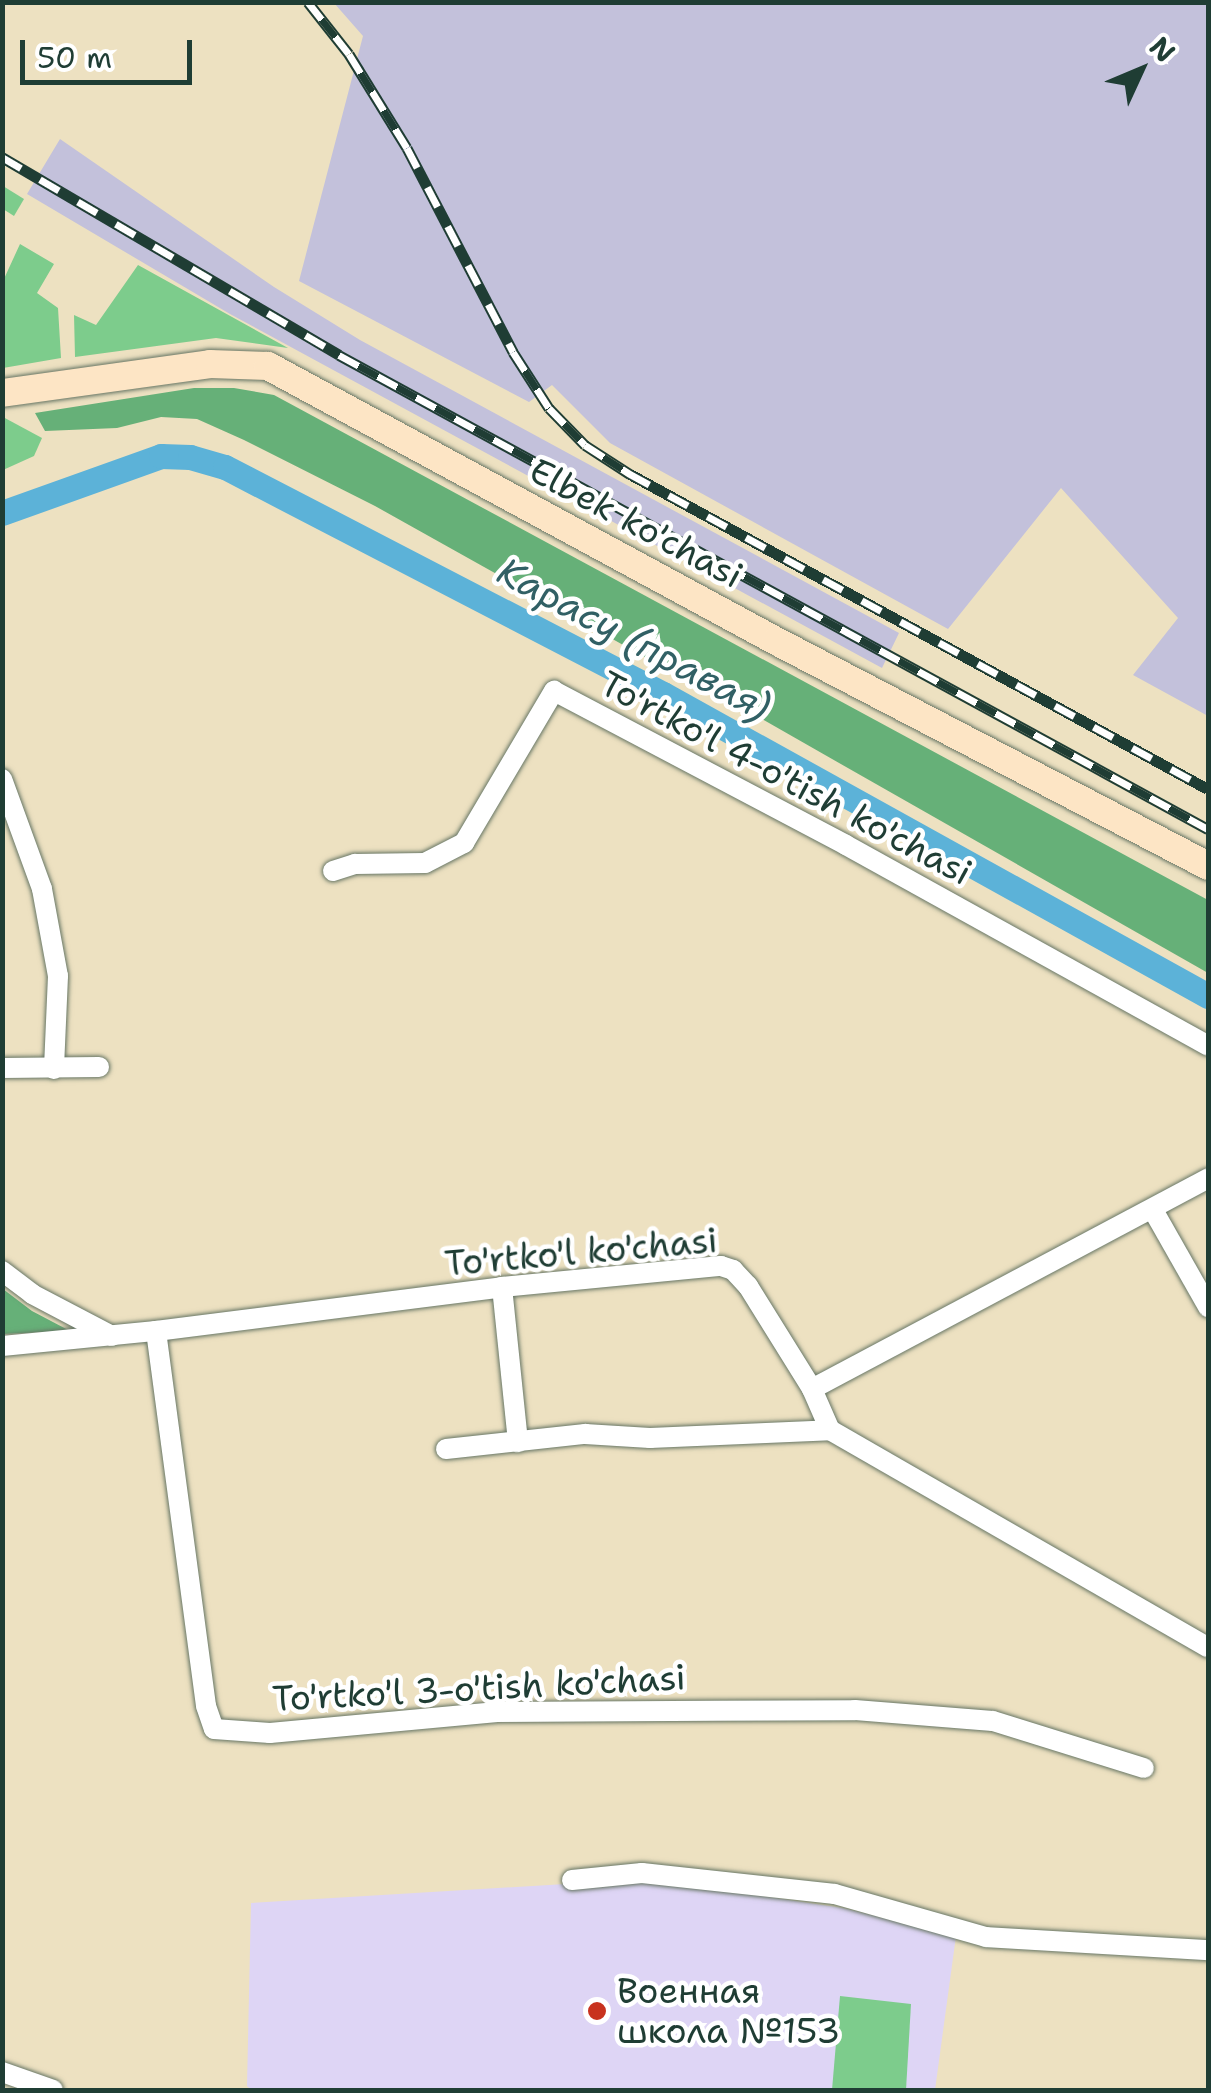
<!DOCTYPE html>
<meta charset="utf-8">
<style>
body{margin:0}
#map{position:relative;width:1211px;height:2093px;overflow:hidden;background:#ede1c1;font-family:"Shantell Sans",sans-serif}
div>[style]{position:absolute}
.built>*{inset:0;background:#ded5f5}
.industrial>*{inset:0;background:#c3c1db}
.green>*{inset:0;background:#7dcc8c}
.forest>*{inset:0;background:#66b078}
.canal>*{height:25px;margin:-12.5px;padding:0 12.5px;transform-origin:12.5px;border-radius:12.5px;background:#5cb2d8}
.roads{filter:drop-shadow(0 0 2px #677665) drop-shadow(0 0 2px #677665)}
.minor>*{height:20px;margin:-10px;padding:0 10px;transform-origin:10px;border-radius:10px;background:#fff}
.secondary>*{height:28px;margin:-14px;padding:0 14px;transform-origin:14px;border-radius:14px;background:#fde5c5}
.rail>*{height:11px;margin-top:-5.5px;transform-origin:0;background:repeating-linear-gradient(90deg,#fff 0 22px,#1f3d34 0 44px);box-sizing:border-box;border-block:2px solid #1f3d34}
.dots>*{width:28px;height:28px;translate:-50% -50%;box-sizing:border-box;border:5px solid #fff;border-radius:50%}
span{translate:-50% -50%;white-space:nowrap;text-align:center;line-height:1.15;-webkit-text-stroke:9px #fff;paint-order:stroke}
.street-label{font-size:35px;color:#1f3d34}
.poi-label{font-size:35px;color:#1f3d34}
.left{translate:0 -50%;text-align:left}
.water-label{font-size:38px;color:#316065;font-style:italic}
.frame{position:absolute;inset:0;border:5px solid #1f3d34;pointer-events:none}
.north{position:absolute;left:1091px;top:20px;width:100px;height:100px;-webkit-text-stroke:8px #fff;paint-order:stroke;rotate:46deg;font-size:28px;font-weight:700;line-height:40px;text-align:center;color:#1f3d34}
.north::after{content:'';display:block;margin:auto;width:35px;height:45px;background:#1f3d34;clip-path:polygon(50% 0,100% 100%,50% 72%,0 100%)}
.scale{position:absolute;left:20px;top:40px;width:172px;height:45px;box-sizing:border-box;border:5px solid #1f3d34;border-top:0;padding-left:12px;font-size:30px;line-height:35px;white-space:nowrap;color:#1f3d34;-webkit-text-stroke:8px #fff;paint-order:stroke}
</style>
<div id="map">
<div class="built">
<div style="clip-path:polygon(648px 1879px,843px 1908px,956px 1936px,935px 2090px,251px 2090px,247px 2086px,251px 1903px)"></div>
</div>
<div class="industrial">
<div style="clip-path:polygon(334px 3px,1208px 3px,1208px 716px,1133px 675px,1178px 618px,1061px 488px,948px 629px,610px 443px,552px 385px,529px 402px,299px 281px,363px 36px)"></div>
<div style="clip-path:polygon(60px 139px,274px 287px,360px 340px,899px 633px,882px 668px,230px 314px,27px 194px)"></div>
</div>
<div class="green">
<div style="clip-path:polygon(3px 186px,24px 199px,14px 216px,3px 209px)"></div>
<div style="clip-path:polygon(20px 244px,54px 264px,37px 293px,58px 308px,61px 358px,3px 368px,3px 281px)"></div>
<div style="clip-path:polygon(138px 265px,288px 348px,216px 338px,75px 357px,74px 315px,96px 325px)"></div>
<div style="clip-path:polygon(3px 417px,42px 438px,34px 456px,3px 470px)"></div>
<div style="clip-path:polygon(840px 1996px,911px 2004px,906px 2090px,832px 2090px)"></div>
</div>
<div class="forest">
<div style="clip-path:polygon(194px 388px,234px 388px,274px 395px,1208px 900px,1208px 973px,753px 714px,738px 700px,666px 669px,375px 506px,244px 440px,197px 419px,161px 417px,117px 428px,45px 431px,35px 413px)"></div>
<div style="clip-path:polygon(3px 1289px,32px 1311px,70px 1331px,3px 1334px)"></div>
</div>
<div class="canal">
<div style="left:2px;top:513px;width:169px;rotate:-19.7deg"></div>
<div style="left:161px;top:456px;width:29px;rotate:2deg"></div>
<div style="left:190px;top:457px;width:36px;rotate:16deg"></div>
<div style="left:225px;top:467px;width:493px;rotate:27.4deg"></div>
<div style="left:663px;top:694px;width:623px;rotate:28.99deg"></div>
</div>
<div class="roads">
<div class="minor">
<div style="left:2px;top:779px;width:117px;rotate:70deg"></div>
<div style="left:42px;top:889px;width:88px;rotate:79.6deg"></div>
<div style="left:58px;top:976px;width:93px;rotate:92.5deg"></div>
<div style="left:333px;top:871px;width:23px;rotate:-18deg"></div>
<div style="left:355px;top:864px;width:70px;rotate:-0.8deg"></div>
<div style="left:425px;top:863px;width:44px;rotate:-27.1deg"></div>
<div style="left:464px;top:843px;width:177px;rotate:-59.4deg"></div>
<div style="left:554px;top:691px;width:330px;rotate:27.8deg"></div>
<div style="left:846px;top:845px;width:414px;rotate:29deg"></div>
<div style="left:2px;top:1068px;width:97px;rotate:-0.6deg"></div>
<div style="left:1153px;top:1210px;width:112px;rotate:60.4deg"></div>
<div style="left:2px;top:1271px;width:38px;rotate:37deg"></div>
<div style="left:32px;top:1294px;width:90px;rotate:27.7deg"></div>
<div style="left:502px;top:1287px;width:156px;rotate:84.1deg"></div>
<div style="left:156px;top:1331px;width:378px;rotate:82.4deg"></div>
<div style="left:206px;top:1706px;width:24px;rotate:71deg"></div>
<div style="left:214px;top:1729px;width:56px;rotate:4.1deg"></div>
<div style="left:270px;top:1733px;width:228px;rotate:-5.3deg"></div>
<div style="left:497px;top:1712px;width:358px;rotate:-0.3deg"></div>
<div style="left:855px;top:1710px;width:138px;rotate:4.6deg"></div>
<div style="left:993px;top:1721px;width:158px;rotate:17.3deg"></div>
<div style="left:2px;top:1346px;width:155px;rotate:-5.6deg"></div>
<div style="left:156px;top:1331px;width:349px;rotate:-7.2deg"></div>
<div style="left:502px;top:1287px;width:220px;rotate:-5.5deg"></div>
<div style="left:721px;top:1266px;width:13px;rotate:18deg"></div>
<div style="left:733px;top:1270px;width:22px;rotate:47deg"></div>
<div style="left:748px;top:1286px;width:121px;rotate:58.1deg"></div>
<div style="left:812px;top:1389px;width:45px;rotate:66.3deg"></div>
<div style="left:830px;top:1430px;width:436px;rotate:29.9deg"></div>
<div style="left:812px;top:1389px;width:449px;rotate:-28deg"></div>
<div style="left:446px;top:1449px;width:140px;rotate:-6.2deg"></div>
<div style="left:585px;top:1434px;width:65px;rotate:3.5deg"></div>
<div style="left:650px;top:1438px;width:180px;rotate:-2.5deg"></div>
<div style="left:572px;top:1880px;width:70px;rotate:-5.7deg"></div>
<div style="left:642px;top:1873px;width:194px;rotate:6.2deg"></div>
<div style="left:835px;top:1894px;width:157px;rotate:15.9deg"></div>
<div style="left:986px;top:1937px;width:222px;rotate:3.4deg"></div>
<div style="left:2px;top:2072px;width:54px;rotate:19.4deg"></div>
</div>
<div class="secondary">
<div style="left:2px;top:393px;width:210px;rotate:-7.9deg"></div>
<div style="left:210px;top:364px;width:58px;rotate:2deg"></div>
<div style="left:268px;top:366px;width:578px;rotate:28.43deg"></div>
<div style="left:776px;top:641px;width:487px;rotate:27.5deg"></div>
</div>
</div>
<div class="rail">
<div style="left:308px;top:2px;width:66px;rotate:51.7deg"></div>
<div style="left:349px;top:54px;width:110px;rotate:58.3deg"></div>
<div style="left:407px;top:148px;width:230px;rotate:62.5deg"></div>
<div style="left:513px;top:352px;width:67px;rotate:57.3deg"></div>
<div style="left:549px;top:408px;width:52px;rotate:45.8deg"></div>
<div style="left:585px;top:445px;width:54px;rotate:32.8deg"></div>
<div style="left:630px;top:474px;width:658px;rotate:28.59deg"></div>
<div style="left:2px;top:157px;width:391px;rotate:30.4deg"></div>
<div style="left:339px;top:355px;width:990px;rotate:28.61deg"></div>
</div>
<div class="dots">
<div style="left:597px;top:2011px;background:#c8321e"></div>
</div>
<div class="street-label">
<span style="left:636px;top:523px;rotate:28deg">Elbek ko'chasi</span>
<span style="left:786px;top:778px;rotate:28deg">To'rtko'l 4-o'tish ko'chasi</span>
<span style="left:581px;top:1252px;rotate:-5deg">To'rtko'l ko'chasi</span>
<span style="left:479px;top:1688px;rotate:-3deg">To'rtko'l 3-o'tish ko'chasi</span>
</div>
<div class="poi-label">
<span class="left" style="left:617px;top:2011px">Военная<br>школа №153</span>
</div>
<div class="water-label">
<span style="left:634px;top:639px;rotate:28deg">Карасу (правая)</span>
</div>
<div class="frame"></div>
<div class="north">N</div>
<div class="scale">50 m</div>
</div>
